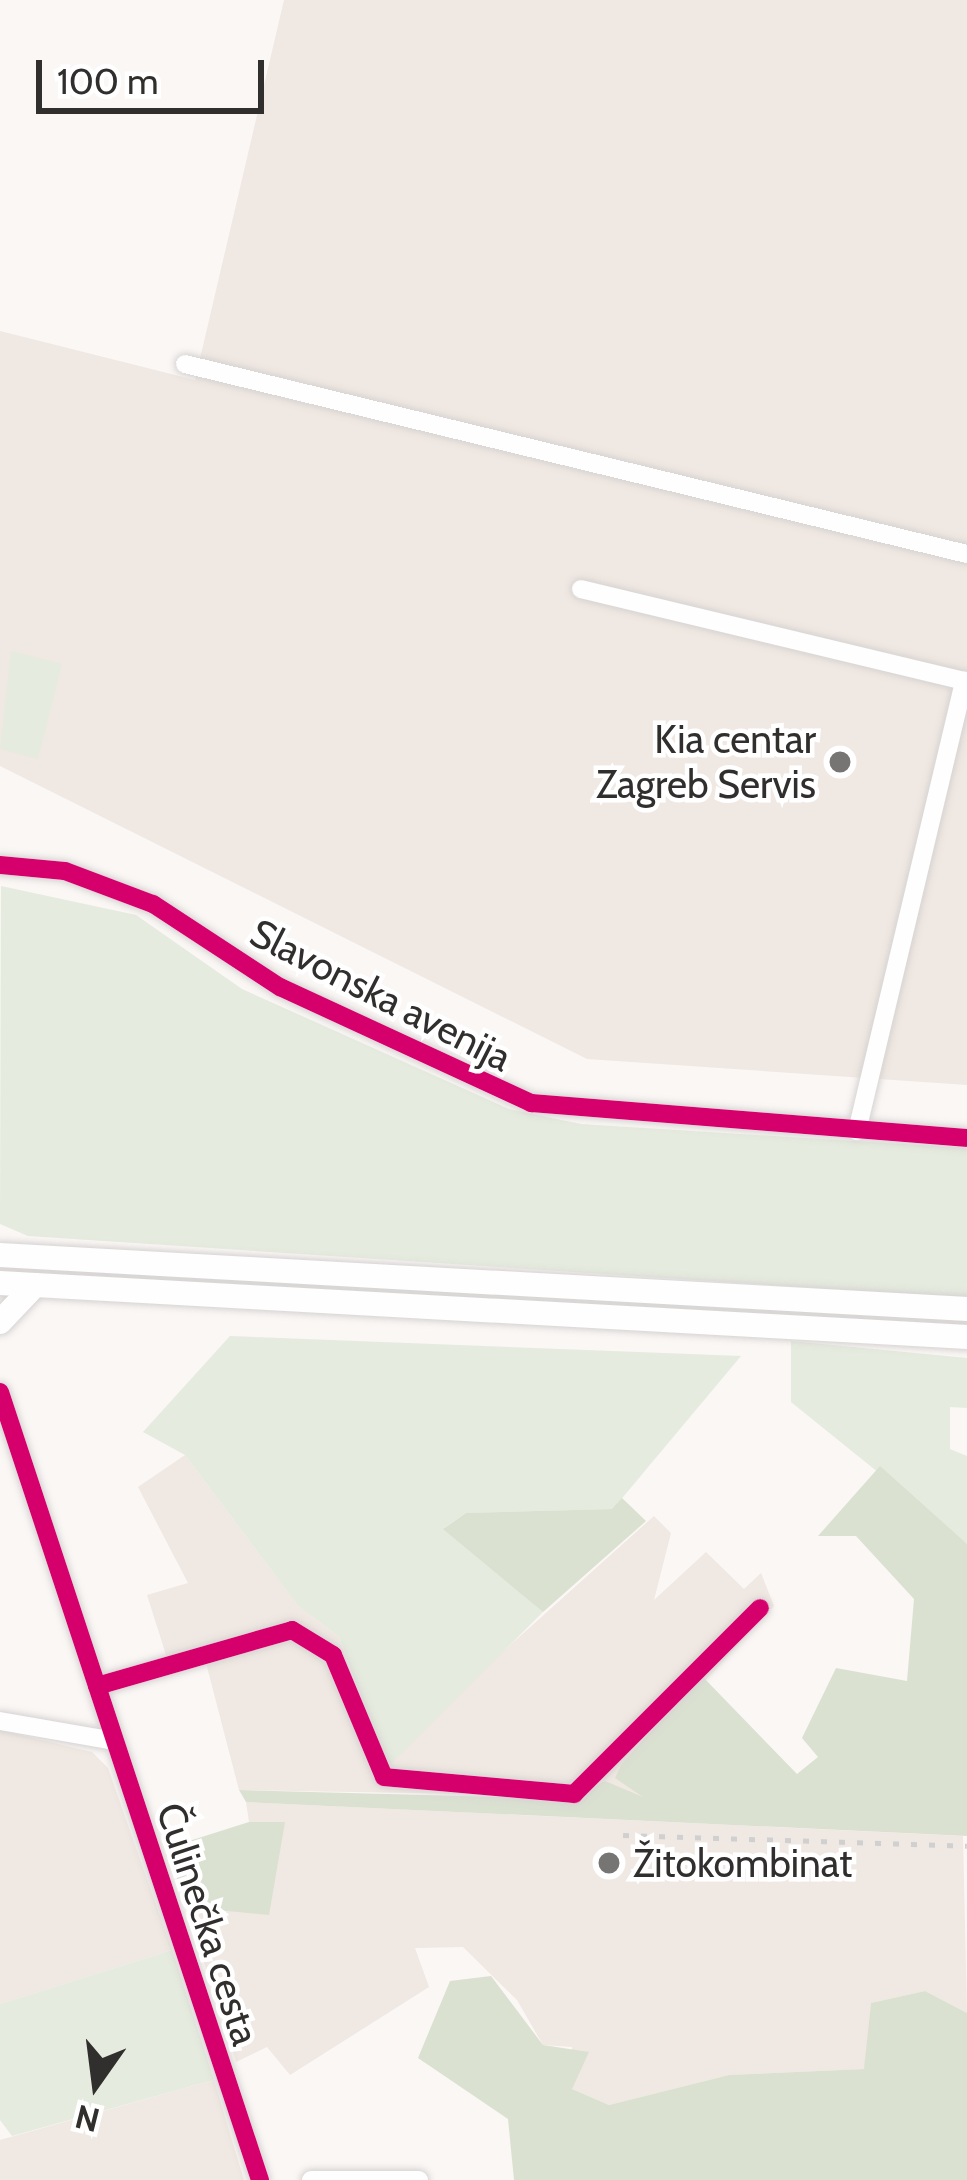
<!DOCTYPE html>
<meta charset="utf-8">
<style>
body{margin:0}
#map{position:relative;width:967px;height:2180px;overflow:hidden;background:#faf7f5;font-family:Cabin,sans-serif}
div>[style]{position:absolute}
.built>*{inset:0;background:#f0e8e2}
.green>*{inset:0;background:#e5ebde}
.forest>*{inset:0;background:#dae1d1}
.roads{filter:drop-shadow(0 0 3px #d6d3d2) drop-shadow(0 0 3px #d6d3d2)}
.minor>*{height:18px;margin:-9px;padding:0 9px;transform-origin:9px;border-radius:9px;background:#fefefe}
.major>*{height:24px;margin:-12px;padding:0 12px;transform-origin:12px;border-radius:12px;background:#fefefe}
.rail>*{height:4.5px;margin-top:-2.25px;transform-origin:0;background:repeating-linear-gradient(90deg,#d0d0d0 0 6px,transparent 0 18px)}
.cycleway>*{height:18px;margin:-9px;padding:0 9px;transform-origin:9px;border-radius:9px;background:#d6006c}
.dots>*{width:33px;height:33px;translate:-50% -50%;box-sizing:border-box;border:6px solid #fff;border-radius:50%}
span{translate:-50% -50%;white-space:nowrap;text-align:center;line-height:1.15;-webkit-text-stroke:9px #fff;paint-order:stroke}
.poi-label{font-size:39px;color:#312f2d}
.right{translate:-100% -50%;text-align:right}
.left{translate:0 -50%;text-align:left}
.street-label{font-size:39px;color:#312f2d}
.north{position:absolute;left:36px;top:2024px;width:120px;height:120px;-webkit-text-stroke:9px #fff;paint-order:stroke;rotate:194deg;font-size:33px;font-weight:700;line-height:48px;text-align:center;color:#312f2d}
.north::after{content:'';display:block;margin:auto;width:42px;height:54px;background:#312f2d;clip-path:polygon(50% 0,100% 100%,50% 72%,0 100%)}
.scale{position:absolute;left:36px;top:60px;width:228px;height:54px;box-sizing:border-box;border:6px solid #312f2d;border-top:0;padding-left:15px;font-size:36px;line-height:42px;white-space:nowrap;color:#312f2d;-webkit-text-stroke:9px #fff;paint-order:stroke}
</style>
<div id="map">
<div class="built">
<div style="clip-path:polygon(284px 0,967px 0,967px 1085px,587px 1059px,0 766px,0 331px,195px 380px)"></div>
<div style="clip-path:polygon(185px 1455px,298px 1606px,339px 1637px,381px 1761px,654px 1516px,671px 1533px,654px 1600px,706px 1552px,744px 1589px,761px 1573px,774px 1606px,617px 1776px,645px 1797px,239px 1790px,206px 1663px,167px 1658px,147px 1595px,188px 1583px,138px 1487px)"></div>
<div style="clip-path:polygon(0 1730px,92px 1752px,108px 1768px,172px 1950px,0 2004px)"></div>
<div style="clip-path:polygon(246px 1802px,963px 1836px,967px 2013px,925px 1991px,871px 2003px,865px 2069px,729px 2075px,609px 2105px,572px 2089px,572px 2047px,543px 2045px,517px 2000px,463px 1947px,415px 1948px,429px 1987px,290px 2075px,267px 2047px,236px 2062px,186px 1907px,218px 1914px,284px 1822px,249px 1822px)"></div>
<div style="clip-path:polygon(214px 2080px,244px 2180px,0 2180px,0 2140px)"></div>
</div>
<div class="green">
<div style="clip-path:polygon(11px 651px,62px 664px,38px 759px,0 749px)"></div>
<div style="clip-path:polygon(1px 886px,136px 915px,242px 989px,509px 1109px,581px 1124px,967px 1148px,967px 1298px,28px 1236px,0 1224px)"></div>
<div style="clip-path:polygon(230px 1336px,741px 1356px,613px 1509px,466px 1513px,444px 1528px,543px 1612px,387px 1768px,339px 1637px,298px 1606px,185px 1455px,143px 1432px)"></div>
<div style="clip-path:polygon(791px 1341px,967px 1358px,967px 1408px,950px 1407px,950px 1449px,967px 1456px,967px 1544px,791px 1402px)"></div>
<div style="clip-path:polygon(172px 1950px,214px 2080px,12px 2136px,0 2120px,0 2004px)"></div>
</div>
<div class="forest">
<div style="clip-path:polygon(880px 1466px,967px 1544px,967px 1836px,246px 1802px,239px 1790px,571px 1799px,605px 1781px,643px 1797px,615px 1778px,621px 1765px,701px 1675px,797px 1774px,818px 1757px,802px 1738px,836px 1668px,907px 1681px,914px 1599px,856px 1536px,818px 1536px)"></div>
<div style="clip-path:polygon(622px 1498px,646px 1521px,543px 1612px,443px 1529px,466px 1513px,612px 1509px)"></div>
<div style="clip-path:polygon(249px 1822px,285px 1822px,269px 1915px,186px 1907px,167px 1848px)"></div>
<div style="clip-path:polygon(491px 1976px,543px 2045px,589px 2052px,572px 2089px,609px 2105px,729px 2075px,864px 2069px,871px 2003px,925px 1991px,967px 2013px,967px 2180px,514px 2180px,508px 2119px,418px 2058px,450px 1981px)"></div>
</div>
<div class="roads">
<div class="minor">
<div style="left:185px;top:364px;width:805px;rotate:13.66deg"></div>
<div style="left:581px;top:589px;width:397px;rotate:13.5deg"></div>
<div style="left:0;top:865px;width:65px;rotate:5.3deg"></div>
<div style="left:65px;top:871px;width:94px;rotate:20.6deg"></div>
<div style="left:153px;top:904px;width:152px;rotate:33.2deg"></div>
<div style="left:280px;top:987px;width:277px;rotate:24.8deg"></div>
<div style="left:531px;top:1103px;width:437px;rotate:4.6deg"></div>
<div style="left:857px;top:1131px;width:463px;rotate:-76.6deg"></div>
<div style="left:0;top:1392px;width:830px;rotate:71.74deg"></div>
<div style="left:97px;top:1686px;width:203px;rotate:-16deg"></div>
<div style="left:292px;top:1630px;width:48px;rotate:31.4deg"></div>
<div style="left:333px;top:1655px;width:132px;rotate:67.3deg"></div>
<div style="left:384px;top:1777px;width:191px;rotate:5.1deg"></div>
<div style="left:574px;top:1794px;width:263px;rotate:-45deg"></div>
<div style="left:0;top:1721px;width:117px;rotate:9.9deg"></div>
<div style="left:311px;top:2180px;width:108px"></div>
</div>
<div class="major">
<div style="left:0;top:1255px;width:969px;rotate:3.2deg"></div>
<div style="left:0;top:1283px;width:969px;rotate:3.2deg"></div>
<div style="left:0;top:1322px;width:51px;rotate:-46.6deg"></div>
</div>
</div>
<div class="rail">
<div style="left:623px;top:1835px;width:344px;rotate:1.8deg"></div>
</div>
<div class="cycleway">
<div style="left:0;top:865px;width:65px;rotate:5.3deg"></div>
<div style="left:65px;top:871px;width:94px;rotate:20.6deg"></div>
<div style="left:153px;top:904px;width:152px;rotate:33.2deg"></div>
<div style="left:280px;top:987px;width:277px;rotate:24.8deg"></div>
<div style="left:531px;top:1103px;width:437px;rotate:4.6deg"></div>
<div style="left:0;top:1392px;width:830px;rotate:71.74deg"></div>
<div style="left:97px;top:1686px;width:203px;rotate:-16deg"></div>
<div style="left:292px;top:1630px;width:48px;rotate:31.4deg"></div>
<div style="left:333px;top:1655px;width:132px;rotate:67.3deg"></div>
<div style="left:384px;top:1777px;width:191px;rotate:5.1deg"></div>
<div style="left:574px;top:1794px;width:263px;rotate:-45deg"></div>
</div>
<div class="dots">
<div style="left:840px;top:762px;background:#777573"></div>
<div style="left:609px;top:1863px;background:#777573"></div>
</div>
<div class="poi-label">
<span class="right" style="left:816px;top:762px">Kia centar<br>Zagreb Servis</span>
<span class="left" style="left:633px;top:1863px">Žitokombinat</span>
</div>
<div class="street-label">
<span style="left:381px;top:995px;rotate:27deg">Slavonska avenija</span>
<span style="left:208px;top:1924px;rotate:72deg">Čulinečka cesta</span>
</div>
<div class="north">N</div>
<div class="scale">100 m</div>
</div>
